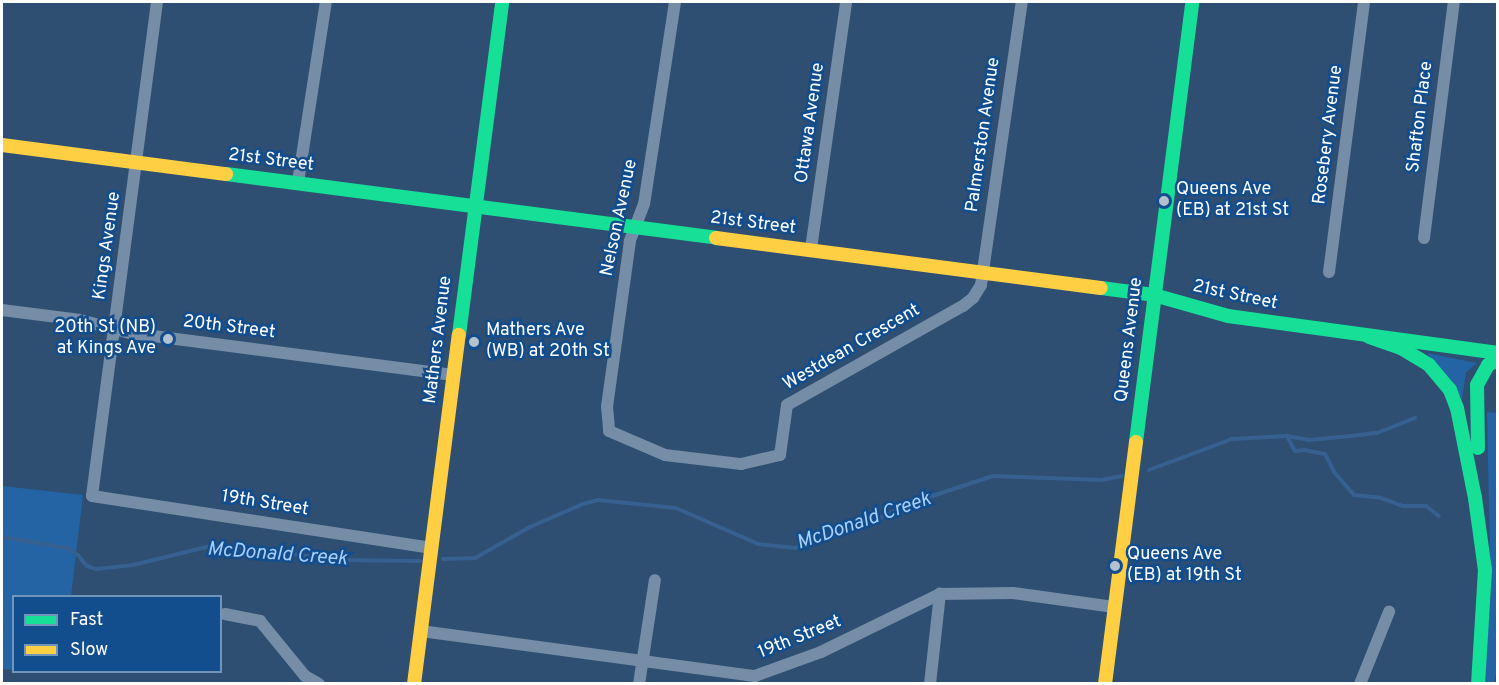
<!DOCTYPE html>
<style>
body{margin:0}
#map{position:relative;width:1499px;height:685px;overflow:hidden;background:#2e4e72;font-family:Overpass,sans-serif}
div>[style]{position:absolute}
.green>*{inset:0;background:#2464a5}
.stream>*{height:4px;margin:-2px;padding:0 2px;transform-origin:2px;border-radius:2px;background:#36608f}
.street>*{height:12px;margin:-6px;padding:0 6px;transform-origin:6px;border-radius:6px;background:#758da6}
.fast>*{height:14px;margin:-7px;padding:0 7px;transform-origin:7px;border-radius:7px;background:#16e098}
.slow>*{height:14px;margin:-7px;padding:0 7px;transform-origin:7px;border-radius:7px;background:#ffcf43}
.dots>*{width:16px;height:16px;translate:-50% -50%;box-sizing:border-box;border:3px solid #124d8e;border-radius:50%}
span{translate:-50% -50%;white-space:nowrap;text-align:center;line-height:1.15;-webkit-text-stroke:5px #124d8e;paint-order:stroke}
.street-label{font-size:18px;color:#fff}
.poi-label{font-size:18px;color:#fff}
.left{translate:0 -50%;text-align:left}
.right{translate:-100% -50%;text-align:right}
.water-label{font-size:20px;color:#a7cff9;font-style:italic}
.frame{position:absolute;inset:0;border:3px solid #fff;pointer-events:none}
.legend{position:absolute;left:12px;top:595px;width:210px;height:78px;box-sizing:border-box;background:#124d8e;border:2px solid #7194bb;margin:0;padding:8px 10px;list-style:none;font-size:18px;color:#fff}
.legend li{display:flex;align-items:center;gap:12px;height:30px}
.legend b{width:30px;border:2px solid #7194bb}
</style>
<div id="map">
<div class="green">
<div style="clip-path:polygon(1427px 353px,1477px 363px,1466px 372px,1462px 399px)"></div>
<div style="clip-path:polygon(1487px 412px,1498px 413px,1498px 664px,1494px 683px,1482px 684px,1491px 594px)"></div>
<div style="clip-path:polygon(2px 486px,83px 495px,71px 596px,14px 596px,13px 670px,2px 669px)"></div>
</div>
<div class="stream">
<div style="left:1288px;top:438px;width:15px;rotate:62deg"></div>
<div style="left:1295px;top:451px;width:9px;rotate:-6deg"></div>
<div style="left:1304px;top:450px;width:21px;rotate:11deg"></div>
<div style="left:1325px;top:454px;width:20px;rotate:63deg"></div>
<div style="left:1334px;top:472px;width:30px;rotate:49deg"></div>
<div style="left:1354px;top:495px;width:27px;rotate:6deg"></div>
<div style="left:1381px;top:498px;width:23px;rotate:20deg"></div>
<div style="left:1403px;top:506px;width:23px"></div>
<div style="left:1426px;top:506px;width:16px;rotate:38deg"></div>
<div style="left:1149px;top:470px;width:89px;rotate:-20.5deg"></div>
<div style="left:1232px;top:439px;width:55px;rotate:-3.1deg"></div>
<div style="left:1287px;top:436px;width:22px;rotate:10deg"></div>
<div style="left:1309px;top:440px;width:42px;rotate:-5.4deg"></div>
<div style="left:1351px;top:436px;width:26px;rotate:-7deg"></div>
<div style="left:1377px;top:433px;width:41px;rotate:-21.5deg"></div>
<div style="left:2px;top:537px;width:66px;rotate:9.6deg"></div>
<div style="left:67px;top:548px;width:13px;rotate:32deg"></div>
<div style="left:78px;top:555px;width:14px;rotate:51deg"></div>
<div style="left:87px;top:566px;width:9px;rotate:18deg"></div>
<div style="left:96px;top:569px;width:37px;rotate:-6deg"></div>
<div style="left:133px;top:565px;width:80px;rotate:-13.7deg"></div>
<div style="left:211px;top:546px;width:28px;rotate:2deg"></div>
<div style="left:239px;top:547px;width:99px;rotate:7.6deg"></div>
<div style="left:337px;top:560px;width:83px;rotate:0.7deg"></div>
<div style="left:443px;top:559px;width:32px;rotate:-2deg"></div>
<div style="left:475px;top:558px;width:63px;rotate:-29.4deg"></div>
<div style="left:530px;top:527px;width:58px;rotate:-23.5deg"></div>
<div style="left:583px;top:504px;width:16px;rotate:-15deg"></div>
<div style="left:598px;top:500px;width:78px;rotate:5.9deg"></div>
<div style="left:676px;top:508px;width:90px;rotate:23.7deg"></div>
<div style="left:758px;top:544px;width:37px;rotate:6deg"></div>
<div style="left:795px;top:548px;width:68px;rotate:-17.9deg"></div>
<div style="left:860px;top:527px;width:63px;rotate:-24.5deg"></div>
<div style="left:917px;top:501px;width:80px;rotate:-18.2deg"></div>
<div style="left:993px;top:476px;width:108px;rotate:2.1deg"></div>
<div style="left:1101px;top:480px;width:21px;rotate:-11deg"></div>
</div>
<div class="street">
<div style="left:157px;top:2px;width:498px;rotate:97.5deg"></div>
<div style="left:92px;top:496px;width:344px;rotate:8.7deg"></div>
<div style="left:675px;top:2px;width:204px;rotate:98.7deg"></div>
<div style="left:644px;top:204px;width:40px;rotate:111deg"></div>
<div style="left:630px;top:241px;width:167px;rotate:97.9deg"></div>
<div style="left:607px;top:406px;width:25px;rotate:85deg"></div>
<div style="left:609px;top:431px;width:61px;rotate:23.2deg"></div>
<div style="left:665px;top:455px;width:77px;rotate:6.8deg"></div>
<div style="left:741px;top:464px;width:40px;rotate:-13deg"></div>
<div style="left:780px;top:455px;width:50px;rotate:-82deg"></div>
<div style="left:787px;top:405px;width:202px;rotate:-29.4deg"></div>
<div style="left:963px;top:306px;width:13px;rotate:-39deg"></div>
<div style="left:973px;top:298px;width:15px;rotate:-58deg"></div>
<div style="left:981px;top:285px;width:286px;rotate:-81.8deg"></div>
<div style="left:298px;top:182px;width:182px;rotate:-81.2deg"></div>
<div style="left:1424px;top:238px;width:238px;rotate:-82.8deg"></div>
<div style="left:811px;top:249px;width:249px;rotate:-81.9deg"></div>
<div style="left:1329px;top:272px;width:272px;rotate:-82.6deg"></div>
<div style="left:2px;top:310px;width:79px;rotate:7.3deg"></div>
<div style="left:80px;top:320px;width:52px;rotate:14.6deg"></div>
<div style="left:130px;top:333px;width:326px;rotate:7.4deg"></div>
<div style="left:225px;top:614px;width:36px;rotate:11deg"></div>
<div style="left:260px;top:621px;width:71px;rotate:50.7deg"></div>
<div style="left:305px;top:676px;width:16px;rotate:30deg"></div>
<div style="left:421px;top:631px;width:337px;rotate:7.7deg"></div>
<div style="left:755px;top:676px;width:70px;rotate:-20deg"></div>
<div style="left:821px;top:652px;width:132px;rotate:-26deg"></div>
<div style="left:940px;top:594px;width:73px;rotate:-0.8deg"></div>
<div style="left:1013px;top:593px;width:102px;rotate:7.9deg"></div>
<div style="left:639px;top:684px;width:105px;rotate:-81.3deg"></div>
<div style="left:930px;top:684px;width:91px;rotate:-83.7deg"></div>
<div style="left:1360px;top:684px;width:78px;rotate:-68.1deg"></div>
</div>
<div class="fast">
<div style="left:226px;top:174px;width:494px;rotate:7.4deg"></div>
<div style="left:1101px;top:288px;width:53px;rotate:7.5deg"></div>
<div style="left:1154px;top:295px;width:77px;rotate:15.8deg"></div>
<div style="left:1228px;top:316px;width:273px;rotate:7.8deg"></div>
<div style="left:459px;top:335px;width:336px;rotate:-82.6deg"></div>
<div style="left:1369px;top:337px;width:34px;rotate:19deg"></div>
<div style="left:1401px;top:348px;width:33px;rotate:31deg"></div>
<div style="left:1429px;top:365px;width:33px;rotate:50deg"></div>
<div style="left:1450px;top:390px;width:19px;rotate:69deg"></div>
<div style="left:1457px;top:408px;width:92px;rotate:78.7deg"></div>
<div style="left:1475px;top:498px;width:73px;rotate:82.1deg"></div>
<div style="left:1485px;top:570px;width:114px;rotate:93.5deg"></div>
<div style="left:1136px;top:442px;width:444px;rotate:-82.7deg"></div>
<div style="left:1478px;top:448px;width:63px;rotate:-90.9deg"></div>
<div style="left:1477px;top:385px;width:23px;rotate:-61deg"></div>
<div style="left:1488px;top:365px;width:11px;rotate:-27deg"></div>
</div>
<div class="slow">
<div style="left:2px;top:145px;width:226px;rotate:7.4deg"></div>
<div style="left:716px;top:238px;width:388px;rotate:7.4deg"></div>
<div style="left:414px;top:684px;width:352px;rotate:-82.7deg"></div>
<div style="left:1105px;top:684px;width:244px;rotate:-82.7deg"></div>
</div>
<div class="dots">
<div style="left:1164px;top:201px;background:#b6c1ce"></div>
<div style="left:168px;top:339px;background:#b6c1ce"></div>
<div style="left:474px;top:342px;background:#b6c1ce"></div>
<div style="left:1115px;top:566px;background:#b6c1ce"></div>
</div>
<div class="street-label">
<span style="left:1421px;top:117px;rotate:-83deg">Shafton Place</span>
<span style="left:811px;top:123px;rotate:-82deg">Ottawa Avenue</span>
<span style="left:984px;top:135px;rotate:-82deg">Palmerston Avenue</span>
<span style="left:1329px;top:135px;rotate:-83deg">Rosebery Avenue</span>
<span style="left:271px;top:161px;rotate:7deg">21st Street</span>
<span style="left:620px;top:218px;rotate:-78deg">Nelson Avenue</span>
<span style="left:753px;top:224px;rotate:7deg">21st Street</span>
<span style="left:108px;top:246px;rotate:-82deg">Kings Avenue</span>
<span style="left:1235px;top:296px;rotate:12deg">21st Street</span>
<span style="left:229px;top:328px;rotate:7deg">20th Street</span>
<span style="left:439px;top:340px;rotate:-83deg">Mathers Avenue</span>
<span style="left:1130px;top:340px;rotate:-83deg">Queens Avenue</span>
<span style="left:852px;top:348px;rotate:-30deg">Westdean Crescent</span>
<span style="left:265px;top:504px;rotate:9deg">19th Street</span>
<span style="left:800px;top:638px;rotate:-22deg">19th Street</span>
</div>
<div class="poi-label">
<span class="left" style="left:1176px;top:201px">Queens Ave<br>(EB) at 21st St</span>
<span class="right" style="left:156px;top:339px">20th St (NB)<br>at Kings Ave</span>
<span class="left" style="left:486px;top:342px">Mathers Ave<br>(WB) at 20th St</span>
<span class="left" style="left:1127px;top:566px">Queens Ave<br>(EB) at 19th St</span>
</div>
<div class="water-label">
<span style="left:864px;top:522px;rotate:-19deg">McDonald Creek</span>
<span style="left:277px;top:555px;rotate:4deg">McDonald Creek</span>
</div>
<div class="frame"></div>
<ul class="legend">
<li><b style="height:8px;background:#16e098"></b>Fast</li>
<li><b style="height:8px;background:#ffcf43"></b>Slow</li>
</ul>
</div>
